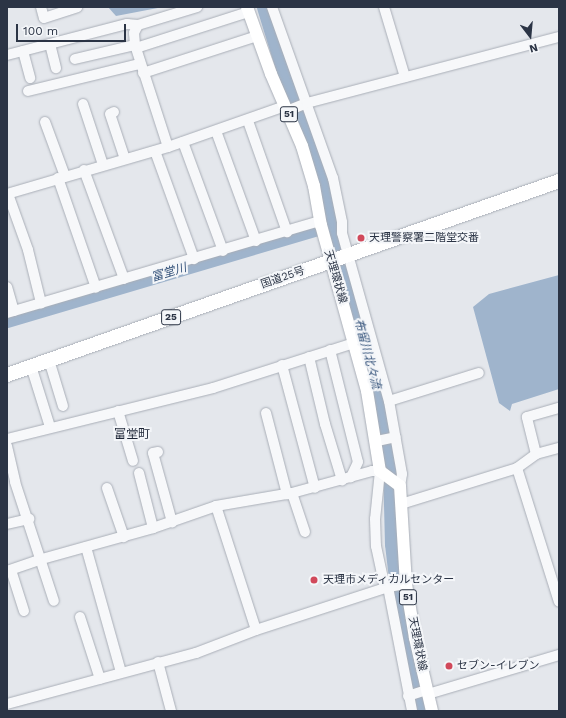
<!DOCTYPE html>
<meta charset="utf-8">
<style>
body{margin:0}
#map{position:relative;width:566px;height:718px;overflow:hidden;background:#e4e7ec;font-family:"Work Sans","Noto Sans JP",sans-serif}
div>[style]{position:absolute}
.water>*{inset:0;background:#9fb4cc}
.river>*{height:13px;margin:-6.5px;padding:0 6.5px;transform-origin:6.5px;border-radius:6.5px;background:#9fb4cc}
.roads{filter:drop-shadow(0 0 1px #a9aeb7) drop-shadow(0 0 1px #a9aeb7)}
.minor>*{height:10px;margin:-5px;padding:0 5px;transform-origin:5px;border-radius:5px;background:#f7f8fa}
.major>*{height:12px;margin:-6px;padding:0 6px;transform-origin:6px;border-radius:6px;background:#fff}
.highway>*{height:14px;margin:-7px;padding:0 7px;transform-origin:7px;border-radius:7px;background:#fff}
.dots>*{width:11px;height:11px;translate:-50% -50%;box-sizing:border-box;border:2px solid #f4f6f9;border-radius:50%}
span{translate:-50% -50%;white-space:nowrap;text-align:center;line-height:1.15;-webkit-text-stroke:4px #f4f6f9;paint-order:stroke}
.shield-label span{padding:1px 3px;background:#f4f6f9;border:1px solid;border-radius:3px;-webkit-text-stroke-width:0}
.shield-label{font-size:10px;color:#2b3445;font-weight:700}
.poi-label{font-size:11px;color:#2b3445}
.left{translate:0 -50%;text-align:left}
.street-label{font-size:11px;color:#2b3445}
.water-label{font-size:12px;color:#34527a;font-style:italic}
.neighbourhood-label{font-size:12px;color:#1d2536}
.frame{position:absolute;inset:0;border:8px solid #2b3445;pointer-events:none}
.north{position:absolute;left:510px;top:16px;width:40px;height:40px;-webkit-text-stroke:3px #f4f6f9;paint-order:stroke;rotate:164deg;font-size:11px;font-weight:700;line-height:16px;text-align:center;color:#2b3445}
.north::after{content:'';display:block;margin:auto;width:14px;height:18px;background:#2b3445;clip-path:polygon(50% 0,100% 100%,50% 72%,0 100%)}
.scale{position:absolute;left:16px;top:24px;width:110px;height:18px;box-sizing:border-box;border:2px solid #2b3445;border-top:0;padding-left:5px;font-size:12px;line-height:14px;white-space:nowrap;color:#2b3445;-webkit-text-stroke:3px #f4f6f9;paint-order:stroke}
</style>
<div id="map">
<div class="water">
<div style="clip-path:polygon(108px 7px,163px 7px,116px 16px)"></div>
<div style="clip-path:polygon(559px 275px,559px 389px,512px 404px,510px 411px,499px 403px,473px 307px,489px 294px)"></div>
</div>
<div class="river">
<div style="left:263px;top:7px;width:65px;rotate:73deg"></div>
<div style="left:282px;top:69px;width:86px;rotate:67.3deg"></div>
<div style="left:315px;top:148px;width:41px;rotate:74.2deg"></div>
<div style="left:326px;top:187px;width:38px;rotate:81deg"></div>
<div style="left:332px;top:225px;width:187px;rotate:74.8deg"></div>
<div style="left:381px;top:405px;width:59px;rotate:82.1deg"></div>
<div style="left:389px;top:463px;width:81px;rotate:88.6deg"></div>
<div style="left:391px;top:544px;width:51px;rotate:83.3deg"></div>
<div style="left:397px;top:595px;width:83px;rotate:79.6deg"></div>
<div style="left:412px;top:677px;width:35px;rotate:75deg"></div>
<div style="left:7px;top:321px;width:339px;rotate:-16.5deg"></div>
</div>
<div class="roads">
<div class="minor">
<div style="left:41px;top:7px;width:11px;rotate:75deg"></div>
<div style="left:44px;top:18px;width:35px;rotate:-18deg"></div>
<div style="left:272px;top:7px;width:182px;rotate:70.4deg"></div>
<div style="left:333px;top:178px;width:45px;rotate:78.4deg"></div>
<div style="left:342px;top:222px;width:11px;rotate:90deg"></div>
<div style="left:342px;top:233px;width:174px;rotate:74.4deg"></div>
<div style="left:389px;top:401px;width:74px;rotate:79.9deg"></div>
<div style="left:402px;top:474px;width:12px;rotate:99deg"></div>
<div style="left:384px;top:7px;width:73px;rotate:73.3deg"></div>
<div style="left:138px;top:25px;width:62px;rotate:-17deg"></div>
<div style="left:50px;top:44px;width:25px;rotate:76deg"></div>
<div style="left:136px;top:48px;width:118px;rotate:-17.8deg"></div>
<div style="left:23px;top:51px;width:28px;rotate:75deg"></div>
<div style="left:7px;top:55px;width:124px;rotate:-14.5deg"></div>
<div style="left:127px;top:24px;width:11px;rotate:5deg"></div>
<div style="left:138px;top:25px;width:9px;rotate:117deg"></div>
<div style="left:134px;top:33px;width:12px;rotate:85deg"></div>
<div style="left:135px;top:45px;width:107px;rotate:72.1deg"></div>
<div style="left:75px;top:59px;width:62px;rotate:-13.1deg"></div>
<div style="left:143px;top:73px;width:120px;rotate:-18deg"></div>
<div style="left:28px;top:91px;width:115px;rotate:-13.6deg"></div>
<div style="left:83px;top:104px;width:64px;rotate:71.8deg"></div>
<div style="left:287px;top:111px;width:22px;rotate:-22deg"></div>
<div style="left:307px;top:103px;width:260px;rotate:-14.7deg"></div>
<div style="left:114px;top:112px;width:4px;rotate:153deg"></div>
<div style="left:110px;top:114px;width:47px;rotate:71.6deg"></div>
<div style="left:248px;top:121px;width:118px;rotate:70.6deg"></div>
<div style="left:45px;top:122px;width:58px;rotate:69.7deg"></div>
<div style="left:216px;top:131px;width:117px;rotate:70deg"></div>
<div style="left:183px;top:142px;width:116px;rotate:69.8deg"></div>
<div style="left:155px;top:151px;width:115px;rotate:70.1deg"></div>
<div style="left:84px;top:170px;width:116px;rotate:69.8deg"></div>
<div style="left:58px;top:178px;width:116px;rotate:70.9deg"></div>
<div style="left:7px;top:194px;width:168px;rotate:-16.3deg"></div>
<div style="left:168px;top:147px;width:124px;rotate:-19.3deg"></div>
<div style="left:8px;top:194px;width:59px;rotate:70.3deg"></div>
<div style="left:28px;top:250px;width:55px;rotate:76.2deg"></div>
<div style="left:7px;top:287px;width:25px;rotate:74deg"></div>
<div style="left:7px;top:313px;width:326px;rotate:-16.4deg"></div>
<div style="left:330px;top:350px;width:115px;rotate:76deg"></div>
<div style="left:358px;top:462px;width:17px;rotate:115deg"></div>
<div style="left:309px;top:357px;width:69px;rotate:76.6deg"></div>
<div style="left:325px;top:424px;width:59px;rotate:73.1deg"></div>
<div style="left:49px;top:360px;width:48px;rotate:73.1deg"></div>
<div style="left:282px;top:365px;width:127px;rotate:75deg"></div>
<div style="left:31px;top:366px;width:64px;rotate:72.7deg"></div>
<div style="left:389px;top:401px;width:94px;rotate:-17.3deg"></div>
<div style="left:118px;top:411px;width:52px;rotate:73.3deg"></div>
<div style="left:266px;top:413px;width:84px;rotate:75.5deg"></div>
<div style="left:7px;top:439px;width:212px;rotate:-13.9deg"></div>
<div style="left:213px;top:388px;width:148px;rotate:-17.7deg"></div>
<div style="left:377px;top:441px;width:19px;rotate:-12deg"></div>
<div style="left:7px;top:446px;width:37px;rotate:77deg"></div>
<div style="left:15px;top:482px;width:125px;rotate:71.9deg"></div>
<div style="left:158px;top:452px;width:5px;rotate:169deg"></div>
<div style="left:153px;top:453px;width:72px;rotate:74.6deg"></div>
<div style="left:536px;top:454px;width:38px;rotate:-104deg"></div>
<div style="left:527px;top:417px;width:33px;rotate:-16deg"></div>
<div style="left:517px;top:468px;width:140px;rotate:72.6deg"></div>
<div style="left:139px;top:473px;width:57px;rotate:75.7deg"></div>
<div style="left:107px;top:488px;width:52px;rotate:70.9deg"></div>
<div style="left:292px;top:493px;width:41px;rotate:71.6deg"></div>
<div style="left:401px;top:504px;width:121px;rotate:-17.2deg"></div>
<div style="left:517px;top:468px;width:24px;rotate:-36deg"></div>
<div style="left:536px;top:454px;width:24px;rotate:-15deg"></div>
<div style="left:216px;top:506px;width:130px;rotate:72.1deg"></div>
<div style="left:7px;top:524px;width:23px;rotate:-13deg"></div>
<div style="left:86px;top:547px;width:130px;rotate:74.4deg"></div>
<div style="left:11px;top:570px;width:43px;rotate:72.4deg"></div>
<div style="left:7px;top:571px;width:37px;rotate:-19deg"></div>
<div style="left:42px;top:559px;width:115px;rotate:-15.6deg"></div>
<div style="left:153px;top:528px;width:67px;rotate:-19.2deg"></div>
<div style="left:216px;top:506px;width:77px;rotate:-9.7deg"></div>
<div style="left:292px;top:493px;width:83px;rotate:-15.4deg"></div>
<div style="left:372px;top:471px;width:8px"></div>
<div style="left:380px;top:471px;width:48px;rotate:95.9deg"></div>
<div style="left:375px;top:519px;width:27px;rotate:88deg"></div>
<div style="left:376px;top:546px;width:43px;rotate:77.9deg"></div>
<div style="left:388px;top:587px;width:126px;rotate:79deg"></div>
<div style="left:80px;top:617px;width:65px;rotate:72.1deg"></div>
<div style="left:158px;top:662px;width:51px;rotate:75.1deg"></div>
<div style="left:428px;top:694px;width:137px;rotate:-16.6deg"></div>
<div style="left:408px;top:696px;width:20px;rotate:-18deg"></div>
<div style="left:7px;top:704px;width:196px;rotate:-15.1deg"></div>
<div style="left:196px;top:653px;width:64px;rotate:-21deg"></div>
<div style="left:256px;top:630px;width:139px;rotate:-18deg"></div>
<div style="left:388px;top:587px;width:18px;rotate:-9deg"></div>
</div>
<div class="major">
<div style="left:247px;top:7px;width:71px;rotate:70.3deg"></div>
<div style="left:271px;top:74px;width:78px;rotate:66.7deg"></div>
<div style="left:302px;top:146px;width:42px;rotate:73.3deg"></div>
<div style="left:314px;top:186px;width:40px;rotate:80deg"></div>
<div style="left:321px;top:225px;width:172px;rotate:74.5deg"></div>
<div style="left:367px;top:391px;width:81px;rotate:80.8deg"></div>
<div style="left:380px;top:471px;width:25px;rotate:37deg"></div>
<div style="left:400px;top:486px;width:98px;rotate:86.5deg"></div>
<div style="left:406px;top:584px;width:55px;rotate:80.5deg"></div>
<div style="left:415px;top:638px;width:75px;rotate:76.9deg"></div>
</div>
<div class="highway">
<div style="left:7px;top:375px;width:585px;rotate:-19.36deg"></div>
</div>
</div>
<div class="dots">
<div style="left:361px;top:238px;background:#d1495b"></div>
<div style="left:314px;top:580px;background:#d1495b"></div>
<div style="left:449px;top:666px;background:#d1495b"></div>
</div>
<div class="shield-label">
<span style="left:289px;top:114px">51</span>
<span style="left:171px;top:317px">25</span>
<span style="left:408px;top:597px">51</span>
</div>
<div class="poi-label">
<span class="left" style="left:369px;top:238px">天理警察署二階堂交番</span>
<span class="left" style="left:323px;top:580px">天理市メディカルセンター</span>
<span class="left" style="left:457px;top:666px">セブン-イレブン</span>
</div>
<div class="street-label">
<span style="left:335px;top:277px;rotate:74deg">天理環状線</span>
<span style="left:283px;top:278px;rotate:-19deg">国道25号</span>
<span style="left:417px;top:644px;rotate:79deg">天理環状線</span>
</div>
<div class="water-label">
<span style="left:169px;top:273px;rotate:-17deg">富堂川</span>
<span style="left:367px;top:354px;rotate:75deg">布留川北々流</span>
</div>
<div class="neighbourhood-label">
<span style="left:132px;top:435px">富堂町</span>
</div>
<div class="frame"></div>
<div class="north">N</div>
<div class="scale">100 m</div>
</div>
